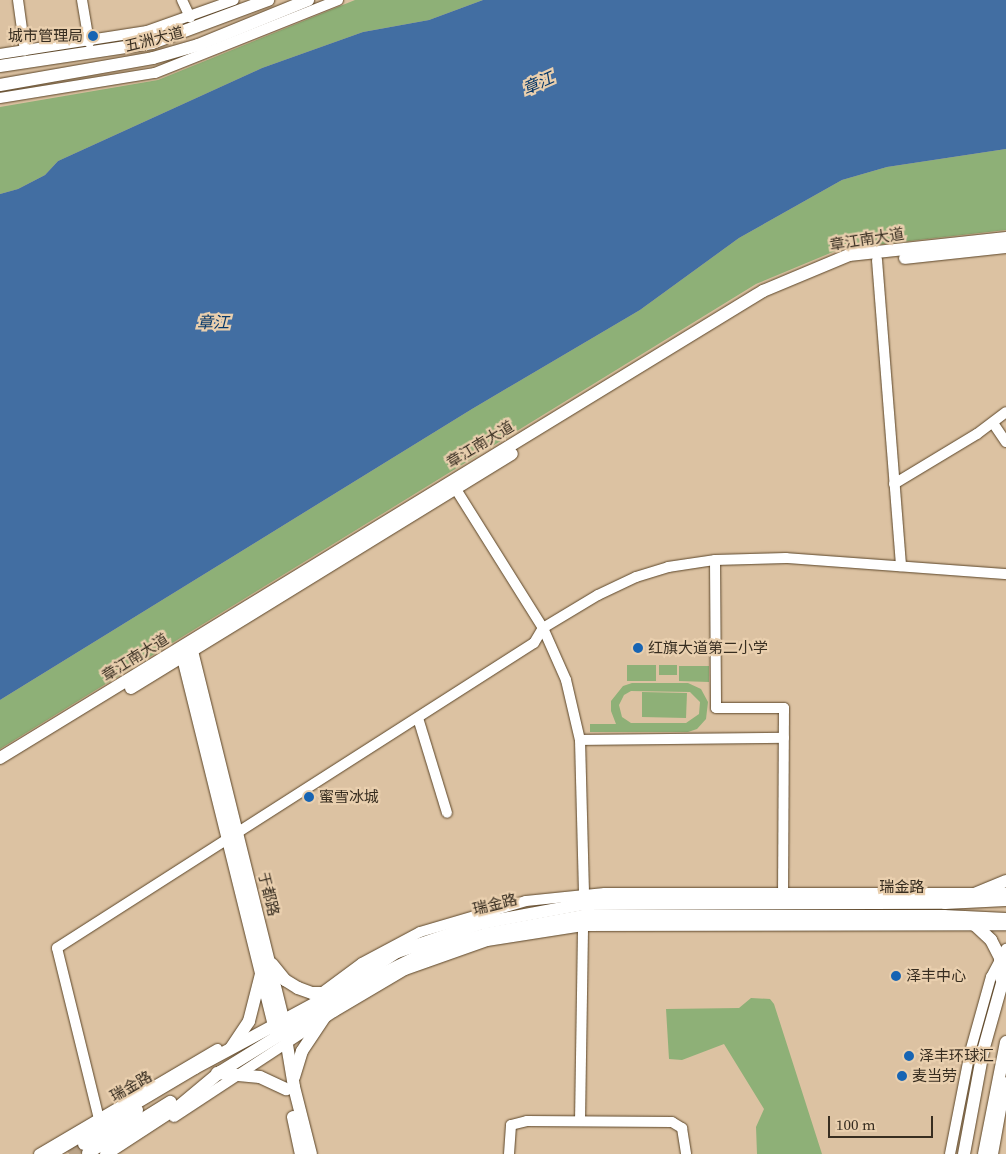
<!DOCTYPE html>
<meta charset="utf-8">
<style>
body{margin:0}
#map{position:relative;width:1006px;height:1154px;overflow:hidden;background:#dcc2a2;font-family:"Source Serif 4","Noto Sans SC",serif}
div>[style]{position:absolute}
.green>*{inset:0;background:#8eb077}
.water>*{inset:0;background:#426ea2}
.major-tunnel>*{height:12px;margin-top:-6px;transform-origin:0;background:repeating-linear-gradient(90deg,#bba488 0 12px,transparent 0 18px)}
.roads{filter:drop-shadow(0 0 1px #5b4528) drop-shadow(0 0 1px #5b4528)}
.minor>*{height:10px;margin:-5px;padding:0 5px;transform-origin:5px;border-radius:5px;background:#fff}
.major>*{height:12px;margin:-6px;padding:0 6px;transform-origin:6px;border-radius:6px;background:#fff}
.dots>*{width:14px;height:14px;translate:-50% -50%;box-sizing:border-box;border:2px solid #e9cfae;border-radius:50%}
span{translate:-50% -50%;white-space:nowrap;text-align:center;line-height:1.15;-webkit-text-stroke:4.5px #e9cfae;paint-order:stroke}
.poi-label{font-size:15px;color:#372d20}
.right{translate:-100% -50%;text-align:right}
.left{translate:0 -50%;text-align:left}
.street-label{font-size:15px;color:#372d20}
.water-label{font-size:16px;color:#06386a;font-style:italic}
.scale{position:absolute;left:828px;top:1116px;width:105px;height:22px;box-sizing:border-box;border:2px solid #372d20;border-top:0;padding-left:6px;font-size:15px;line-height:18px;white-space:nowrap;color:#372d20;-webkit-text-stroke:4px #e9cfae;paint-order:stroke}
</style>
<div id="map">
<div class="green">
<div style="clip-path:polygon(355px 0,483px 0,429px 20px,363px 32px,262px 68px,58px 161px,45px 175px,18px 189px,0 194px,0 107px,158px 80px)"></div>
<div style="clip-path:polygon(1006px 149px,1006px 230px,840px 249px,756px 284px,0 749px,0 700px,472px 409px,640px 310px,739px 238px,842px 180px,887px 167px)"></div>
<div style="clip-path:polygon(627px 665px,656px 665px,656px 681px,627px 681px)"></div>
<div style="clip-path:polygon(659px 665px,677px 665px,677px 675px,659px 675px)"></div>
<div style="clip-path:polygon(679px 666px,709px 666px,709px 682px,679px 681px)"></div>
<div style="clip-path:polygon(evenodd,688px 683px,701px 689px,708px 702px,706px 719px,697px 729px,688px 732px,590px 732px,590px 724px,616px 724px,611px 711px,611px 701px,623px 686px,632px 683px,688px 683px,631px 691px,690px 692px,700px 702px,699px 714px,686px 723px,631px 723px,622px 717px,619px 705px,624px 695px,631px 691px)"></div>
<div style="clip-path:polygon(642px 692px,687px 693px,686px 718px,642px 717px)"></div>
<div style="clip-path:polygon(751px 998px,770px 999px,774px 1004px,822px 1154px,757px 1154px,756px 1127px,764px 1109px,724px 1044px,682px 1060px,669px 1059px,666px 1009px,739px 1008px)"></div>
</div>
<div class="water">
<div style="clip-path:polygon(483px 0,1006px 0,1006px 149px,887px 167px,842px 180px,739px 238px,640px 310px,472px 409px,0 700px,0 194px,18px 189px,45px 175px,58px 161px,262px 68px,363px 32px,429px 20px)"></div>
</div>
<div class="major-tunnel">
<div style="left:69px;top:1154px;width:18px;rotate:-34deg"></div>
</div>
<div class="roads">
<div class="minor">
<div style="left:18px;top:0;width:51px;rotate:82.2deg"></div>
<div style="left:82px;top:0;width:43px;rotate:80.5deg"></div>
<div style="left:182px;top:0;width:19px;rotate:65deg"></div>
<div style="left:0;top:54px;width:149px;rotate:-8.9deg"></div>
<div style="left:147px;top:31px;width:92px;rotate:-19.6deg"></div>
<div style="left:0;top:98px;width:157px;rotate:-9.2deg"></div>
<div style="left:155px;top:73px;width:197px;rotate:-21.7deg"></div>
<div style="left:877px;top:260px;width:307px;rotate:85.5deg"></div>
<div style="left:993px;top:423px;width:23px;rotate:56deg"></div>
<div style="left:452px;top:483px;width:171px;rotate:57.9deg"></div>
<div style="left:543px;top:628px;width:57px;rotate:66.1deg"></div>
<div style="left:566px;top:680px;width:62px;rotate:76.9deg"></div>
<div style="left:580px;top:740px;width:158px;rotate:88.5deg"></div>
<div style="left:894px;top:484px;width:97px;rotate:-31.1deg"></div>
<div style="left:977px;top:434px;width:36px;rotate:-37deg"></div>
<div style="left:715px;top:560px;width:148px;rotate:89.6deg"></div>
<div style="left:716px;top:708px;width:68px"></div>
<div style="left:784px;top:708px;width:193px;rotate:90.3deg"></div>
<div style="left:418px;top:718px;width:99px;rotate:73deg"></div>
<div style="left:580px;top:740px;width:204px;rotate:-0.6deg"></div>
<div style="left:320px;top:994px;width:52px;rotate:-36.4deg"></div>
<div style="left:362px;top:963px;width:66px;rotate:-28.1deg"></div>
<div style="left:420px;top:932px;width:110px;rotate:-16.3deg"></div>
<div style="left:526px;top:901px;width:79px;rotate:-5.8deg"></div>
<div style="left:605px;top:893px;width:401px"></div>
<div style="left:174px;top:1117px;width:191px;rotate:-33.3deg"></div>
<div style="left:334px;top:1012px;width:82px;rotate:-30.6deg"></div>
<div style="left:405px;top:970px;width:87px;rotate:-19.5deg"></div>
<div style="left:487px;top:941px;width:97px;rotate:-8.9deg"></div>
<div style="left:583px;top:926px;width:423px;rotate:-0.1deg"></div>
<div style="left:580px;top:1121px;width:201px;rotate:-89.1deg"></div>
<div style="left:100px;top:1123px;width:180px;rotate:-103.8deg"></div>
<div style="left:57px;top:948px;width:566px;rotate:-32.6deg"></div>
<div style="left:534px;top:643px;width:17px;rotate:-59deg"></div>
<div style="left:543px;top:628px;width:64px;rotate:-31deg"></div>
<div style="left:598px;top:595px;width:42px;rotate:-25.3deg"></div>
<div style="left:636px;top:577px;width:34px;rotate:-17deg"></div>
<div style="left:668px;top:567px;width:48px;rotate:-8.5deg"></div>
<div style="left:715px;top:560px;width:71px;rotate:-1.6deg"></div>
<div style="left:786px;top:558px;width:221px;rotate:4.2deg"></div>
<div style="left:39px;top:1154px;width:207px;rotate:-30.5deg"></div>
<div style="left:509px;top:1154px;width:29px;rotate:-86deg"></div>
<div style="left:511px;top:1125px;width:16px;rotate:-14deg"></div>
<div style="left:527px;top:1121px;width:145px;rotate:0.4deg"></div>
<div style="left:672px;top:1122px;width:12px;rotate:31deg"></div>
<div style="left:682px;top:1128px;width:26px;rotate:81deg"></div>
<div style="left:950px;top:1154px;width:104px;rotate:-78.9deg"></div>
<div style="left:970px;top:1052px;width:78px;rotate:-74.4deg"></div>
<div style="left:991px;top:977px;width:32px;rotate:-62deg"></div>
<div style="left:993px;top:1154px;width:73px;rotate:-79.8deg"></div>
</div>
<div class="major">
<div style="left:0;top:66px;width:154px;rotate:-8.6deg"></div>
<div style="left:152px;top:43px;width:124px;rotate:-20.3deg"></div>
<div style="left:0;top:85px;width:155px;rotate:-10deg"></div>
<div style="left:153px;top:58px;width:47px;rotate:-16.1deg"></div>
<div style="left:198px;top:45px;width:119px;rotate:-22.2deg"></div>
<div style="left:905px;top:258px;width:102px;rotate:-6.2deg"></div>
<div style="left:190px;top:643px;width:383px;rotate:76.1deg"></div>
<div style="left:282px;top:1015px;width:73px;rotate:80.5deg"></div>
<div style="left:294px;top:1087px;width:69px;rotate:75.8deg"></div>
<div style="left:181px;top:650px;width:395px;rotate:76.1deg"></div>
<div style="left:131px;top:688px;width:447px;rotate:-31.6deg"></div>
<div style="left:0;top:758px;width:895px;rotate:-31.47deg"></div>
<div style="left:763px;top:291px;width:93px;rotate:-22.7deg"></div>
<div style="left:849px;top:255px;width:158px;rotate:-6.2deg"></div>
<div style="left:967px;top:897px;width:42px;rotate:-22.3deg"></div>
<div style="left:961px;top:920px;width:15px;rotate:20deg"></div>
<div style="left:975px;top:925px;width:22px;rotate:43deg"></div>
<div style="left:991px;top:940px;width:20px;rotate:63deg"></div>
<div style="left:1000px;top:958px;width:20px;rotate:87deg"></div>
<div style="left:272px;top:964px;width:21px;rotate:51deg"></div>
<div style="left:285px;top:980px;width:15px;rotate:32deg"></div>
<div style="left:298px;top:988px;width:15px;rotate:20deg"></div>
<div style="left:312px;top:993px;width:19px"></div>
<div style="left:231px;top:1048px;width:32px;rotate:-56deg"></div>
<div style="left:249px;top:1021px;width:53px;rotate:-75.7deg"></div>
<div style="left:217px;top:1073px;width:43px;rotate:5.3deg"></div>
<div style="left:260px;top:1077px;width:29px;rotate:25deg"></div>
<div style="left:294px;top:1077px;width:27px;rotate:-73deg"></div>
<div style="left:302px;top:1051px;width:50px;rotate:-56.3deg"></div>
<div style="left:293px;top:1117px;width:38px;rotate:78deg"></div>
<div style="left:84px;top:1144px;width:63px;rotate:-32.7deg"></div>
<div style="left:88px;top:1153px;width:97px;rotate:-31.9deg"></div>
<div style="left:50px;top:1154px;width:169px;rotate:-30.7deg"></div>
<div style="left:195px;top:1068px;width:158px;rotate:-28.3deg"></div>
<div style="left:334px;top:993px;width:75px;rotate:-33.1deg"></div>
<div style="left:397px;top:952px;width:90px;rotate:-18.8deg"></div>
<div style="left:482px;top:923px;width:104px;rotate:-10.6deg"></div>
<div style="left:584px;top:904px;width:361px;rotate:-0.2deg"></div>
<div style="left:945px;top:903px;width:61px;rotate:-2.8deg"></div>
<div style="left:106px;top:1154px;width:86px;rotate:-33.1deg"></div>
<div style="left:178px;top:1107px;width:55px;rotate:-39.8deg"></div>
<div style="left:220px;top:1072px;width:172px;rotate:-31.7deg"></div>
<div style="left:366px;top:982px;width:68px;rotate:-26.2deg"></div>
<div style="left:427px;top:952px;width:62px;rotate:-17deg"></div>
<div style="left:486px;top:934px;width:99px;rotate:-10.5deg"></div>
<div style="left:583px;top:916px;width:361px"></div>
<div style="left:944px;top:916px;width:62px;rotate:2.8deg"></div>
<div style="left:964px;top:1154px;width:105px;rotate:-79.5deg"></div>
<div style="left:983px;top:1051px;width:85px;rotate:-74.3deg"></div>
<div style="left:984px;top:1154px;width:114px;rotate:-78.9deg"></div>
</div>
</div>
<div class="dots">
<div style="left:93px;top:36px;background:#1764b3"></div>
<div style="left:638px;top:648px;background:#1764b3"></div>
<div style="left:309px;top:797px;background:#1764b3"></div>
<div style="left:896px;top:976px;background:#1764b3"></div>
<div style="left:909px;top:1056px;background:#1764b3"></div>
<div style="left:902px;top:1076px;background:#1764b3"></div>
</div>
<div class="poi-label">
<span class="right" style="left:83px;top:36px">城市管理局</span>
<span class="left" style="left:648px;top:648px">红旗大道第二小学</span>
<span class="left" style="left:319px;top:797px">蜜雪冰城</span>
<span class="left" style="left:906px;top:976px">泽丰中心</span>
<span class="left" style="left:919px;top:1056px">泽丰环球汇</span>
<span class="left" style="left:912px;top:1076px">麦当劳</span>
</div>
<div class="street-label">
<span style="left:154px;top:39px;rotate:-14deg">五洲大道</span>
<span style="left:867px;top:239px;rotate:-9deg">章江南大道</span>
<span style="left:480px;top:444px;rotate:-31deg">章江南大道</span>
<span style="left:135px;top:657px;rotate:-32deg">章江南大道</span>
<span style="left:902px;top:887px">瑞金路</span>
<span style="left:269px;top:894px;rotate:76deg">于都路</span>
<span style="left:495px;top:904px;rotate:-14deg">瑞金路</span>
<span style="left:131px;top:1086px;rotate:-30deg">瑞金路</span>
</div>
<div class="water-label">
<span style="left:538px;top:83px;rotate:-24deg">章江</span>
<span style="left:213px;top:322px">章江</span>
</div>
<div class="scale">100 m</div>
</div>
